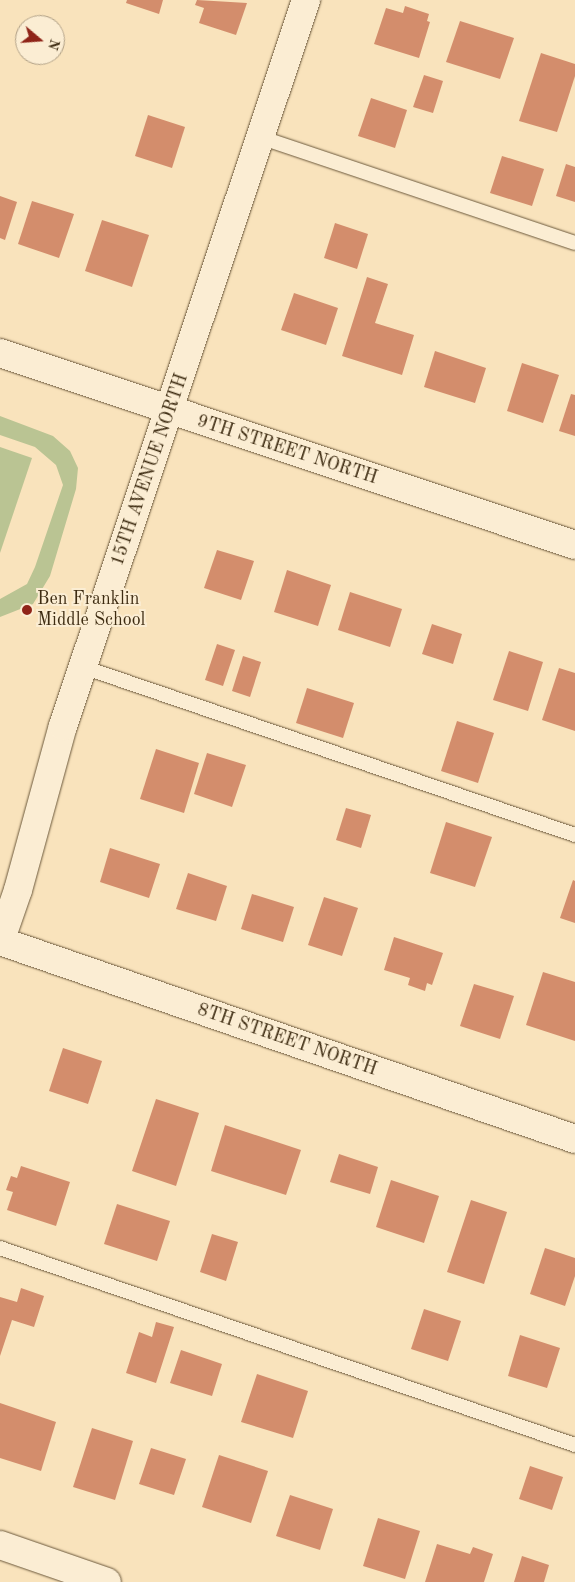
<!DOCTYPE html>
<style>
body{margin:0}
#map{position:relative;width:575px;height:1582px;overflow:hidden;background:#f9e3bc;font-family:"Old Standard TT",serif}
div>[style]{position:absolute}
.green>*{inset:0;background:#bac493}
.building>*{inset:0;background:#d38d6c}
.roads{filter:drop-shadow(0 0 1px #6c593c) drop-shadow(0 0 1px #6c593c)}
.service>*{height:14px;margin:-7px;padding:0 7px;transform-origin:7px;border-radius:7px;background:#fbedd3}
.minor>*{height:28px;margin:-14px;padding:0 14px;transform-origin:14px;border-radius:14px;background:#fbedd3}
.dots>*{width:14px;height:14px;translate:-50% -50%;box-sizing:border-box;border:2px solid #fbedd3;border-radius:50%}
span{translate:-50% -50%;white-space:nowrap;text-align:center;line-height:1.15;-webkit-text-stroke:4px #fbedd3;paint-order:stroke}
.street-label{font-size:18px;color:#3d2b11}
.poi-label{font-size:18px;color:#3d2b11}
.left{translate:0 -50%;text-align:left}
.north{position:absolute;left:15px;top:15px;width:50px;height:50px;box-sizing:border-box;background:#fbedd3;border:1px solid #af9f85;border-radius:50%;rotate:108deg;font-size:14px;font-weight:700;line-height:20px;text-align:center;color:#3d2b11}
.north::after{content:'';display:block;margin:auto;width:18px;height:22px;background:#8f2418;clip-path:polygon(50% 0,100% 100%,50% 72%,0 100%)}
</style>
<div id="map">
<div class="green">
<div style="clip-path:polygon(0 416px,53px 436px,70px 451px,78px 468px,76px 489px,50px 576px,33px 604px,0 617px,0 599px,27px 584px,35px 567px,63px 485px,56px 465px,35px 447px,0 435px)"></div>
<div style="clip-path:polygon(0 447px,32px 458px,0 553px)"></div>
</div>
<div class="building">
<div style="clip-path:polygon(127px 0,163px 0,159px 14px,126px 3px)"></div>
<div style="clip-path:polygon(197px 0,247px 3px,236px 35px,199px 23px,204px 8px,195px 5px)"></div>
<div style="clip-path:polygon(405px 6px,429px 14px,427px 21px,430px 22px,419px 58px,374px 44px,386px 8px,403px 13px)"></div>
<div style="clip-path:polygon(460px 21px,514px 38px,500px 79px,446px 62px)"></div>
<div style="clip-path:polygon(541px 53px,575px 64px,575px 76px,557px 132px,519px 121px)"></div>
<div style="clip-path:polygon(424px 75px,443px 81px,433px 113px,413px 107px)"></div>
<div style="clip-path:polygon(371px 98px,407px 110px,395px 148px,358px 136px)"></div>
<div style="clip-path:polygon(148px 115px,185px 127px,172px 168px,135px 156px)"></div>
<div style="clip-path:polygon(502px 156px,544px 169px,532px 206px,490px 193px)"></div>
<div style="clip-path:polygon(566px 164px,575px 167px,575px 202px,556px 196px)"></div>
<div style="clip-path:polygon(0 196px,17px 202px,5px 240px,0 238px)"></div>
<div style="clip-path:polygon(32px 201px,74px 214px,59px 258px,18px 244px)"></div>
<div style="clip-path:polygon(102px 220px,149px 235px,132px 287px,85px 271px)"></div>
<div style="clip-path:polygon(335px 223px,368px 234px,357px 269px,324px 258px)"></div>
<div style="clip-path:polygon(367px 277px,388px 284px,375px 323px,414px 335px,402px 375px,342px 356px)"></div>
<div style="clip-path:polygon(294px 293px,338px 308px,326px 345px,281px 330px)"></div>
<div style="clip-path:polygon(435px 351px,486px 368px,475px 403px,424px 387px)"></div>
<div style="clip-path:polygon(522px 363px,559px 375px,543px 423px,507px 411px)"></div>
<div style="clip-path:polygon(571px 394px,575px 395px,575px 436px,559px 431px)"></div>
<div style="clip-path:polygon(217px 550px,254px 561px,241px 600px,204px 588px)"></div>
<div style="clip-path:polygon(287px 570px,331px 585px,318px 626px,274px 612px)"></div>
<div style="clip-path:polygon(350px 592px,402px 609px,390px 647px,338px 630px)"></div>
<div style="clip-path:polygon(432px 624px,462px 634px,453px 664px,422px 654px)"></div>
<div style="clip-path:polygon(217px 644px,235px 650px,223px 686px,205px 680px)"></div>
<div style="clip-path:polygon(509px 651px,543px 662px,528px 711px,493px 700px)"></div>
<div style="clip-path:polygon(243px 656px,261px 662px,250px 697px,232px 691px)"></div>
<div style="clip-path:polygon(559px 668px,575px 673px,575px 731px,542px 720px)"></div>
<div style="clip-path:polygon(307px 688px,354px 703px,343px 738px,296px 723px)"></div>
<div style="clip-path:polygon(457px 721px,494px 733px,478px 783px,441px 771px)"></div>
<div style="clip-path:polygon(156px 749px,199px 763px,184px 813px,140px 799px)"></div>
<div style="clip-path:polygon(207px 753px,246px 765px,232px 807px,194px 794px)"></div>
<div style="clip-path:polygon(346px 808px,371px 815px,361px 848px,336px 840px)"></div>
<div style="clip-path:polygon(446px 822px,492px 837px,475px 887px,430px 873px)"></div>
<div style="clip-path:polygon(110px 848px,160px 864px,149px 898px,100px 882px)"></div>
<div style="clip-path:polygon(188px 873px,227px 886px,216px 921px,176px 909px)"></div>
<div style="clip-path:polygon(573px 880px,575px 881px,575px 923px,560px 918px)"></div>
<div style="clip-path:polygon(252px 894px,294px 907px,283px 942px,241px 929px)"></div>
<div style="clip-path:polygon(324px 897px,358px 908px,342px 956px,308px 945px)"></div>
<div style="clip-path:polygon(394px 937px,443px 953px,432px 985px,427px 983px,425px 991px,408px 985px,410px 978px,384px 970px)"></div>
<div style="clip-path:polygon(543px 972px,575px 982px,575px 1041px,526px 1025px)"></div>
<div style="clip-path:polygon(474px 984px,514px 996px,500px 1039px,460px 1026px)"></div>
<div style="clip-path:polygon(63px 1048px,102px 1061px,88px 1104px,49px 1091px)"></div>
<div style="clip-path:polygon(156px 1099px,199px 1113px,176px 1186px,132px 1171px)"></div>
<div style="clip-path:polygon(225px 1125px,301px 1150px,286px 1195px,211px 1171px)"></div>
<div style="clip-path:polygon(339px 1154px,378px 1167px,370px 1194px,330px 1182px)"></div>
<div style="clip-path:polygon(21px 1166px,70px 1182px,56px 1226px,7px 1210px,13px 1192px,6px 1190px,11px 1176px,17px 1178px)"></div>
<div style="clip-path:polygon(391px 1180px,439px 1196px,424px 1243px,376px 1227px)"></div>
<div style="clip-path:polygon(471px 1200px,507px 1212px,484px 1284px,447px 1272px)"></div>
<div style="clip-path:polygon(117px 1204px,170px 1221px,157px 1261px,104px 1244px)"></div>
<div style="clip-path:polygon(212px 1234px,238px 1242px,226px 1281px,200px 1272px)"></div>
<div style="clip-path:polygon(545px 1248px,575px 1258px,575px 1276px,565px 1306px,530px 1294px)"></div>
<div style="clip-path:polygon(21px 1288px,44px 1296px,34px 1327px,12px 1320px,0 1356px,0 1297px,17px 1302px)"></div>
<div style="clip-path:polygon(424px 1309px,461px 1321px,448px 1361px,411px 1349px)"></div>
<div style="clip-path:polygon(156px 1322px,174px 1327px,156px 1383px,126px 1373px,139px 1332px,152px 1337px)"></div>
<div style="clip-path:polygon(520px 1335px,560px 1348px,547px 1388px,508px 1376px)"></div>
<div style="clip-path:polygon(181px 1350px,222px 1364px,212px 1396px,170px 1383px)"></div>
<div style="clip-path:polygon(257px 1374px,308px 1391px,293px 1438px,241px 1422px)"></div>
<div style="clip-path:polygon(0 1403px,56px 1422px,41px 1471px,0 1458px)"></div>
<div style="clip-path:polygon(92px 1428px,133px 1441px,115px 1500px,73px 1487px)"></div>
<div style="clip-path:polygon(151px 1448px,186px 1459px,174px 1495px,139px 1484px)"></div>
<div style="clip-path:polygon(219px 1455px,268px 1471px,251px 1523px,202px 1507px)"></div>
<div style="clip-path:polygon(530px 1466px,563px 1477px,552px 1510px,519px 1499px)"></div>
<div style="clip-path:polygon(290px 1495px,333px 1509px,320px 1550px,276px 1536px)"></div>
<div style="clip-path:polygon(378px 1518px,420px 1531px,405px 1579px,363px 1566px)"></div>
<div style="clip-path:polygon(437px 1544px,470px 1554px,473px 1547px,493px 1554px,484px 1582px,425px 1582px)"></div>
<div style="clip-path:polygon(522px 1556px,549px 1565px,544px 1582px,514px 1582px)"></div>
</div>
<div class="roads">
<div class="service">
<div style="left:260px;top:137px;width:332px;rotate:18.6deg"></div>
<div style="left:83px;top:667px;width:520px;rotate:18.85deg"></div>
<div style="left:0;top:1248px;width:608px;rotate:18.91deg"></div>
</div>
<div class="minor">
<div style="left:0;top:353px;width:606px;rotate:18.46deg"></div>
<div style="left:0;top:941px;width:608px;rotate:19deg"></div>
<div style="left:0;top:942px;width:55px;rotate:-70.9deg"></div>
<div style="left:18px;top:890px;width:170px;rotate:-74.7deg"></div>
<div style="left:63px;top:726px;width:766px;rotate:-71.49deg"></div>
<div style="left:0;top:1545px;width:113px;rotate:19.1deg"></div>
</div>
</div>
<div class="dots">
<div style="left:27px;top:610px;background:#8f2418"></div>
</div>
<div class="street-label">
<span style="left:287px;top:450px;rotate:18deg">9TH STREET NORTH</span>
<span style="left:150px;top:470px;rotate:-71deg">15TH AVENUE NORTH</span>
<span style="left:287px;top:1040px;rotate:19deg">8TH STREET NORTH</span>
</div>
<div class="poi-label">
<span class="left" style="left:37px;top:610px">Ben Franklin<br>Middle School</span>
</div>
<div class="north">N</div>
</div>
